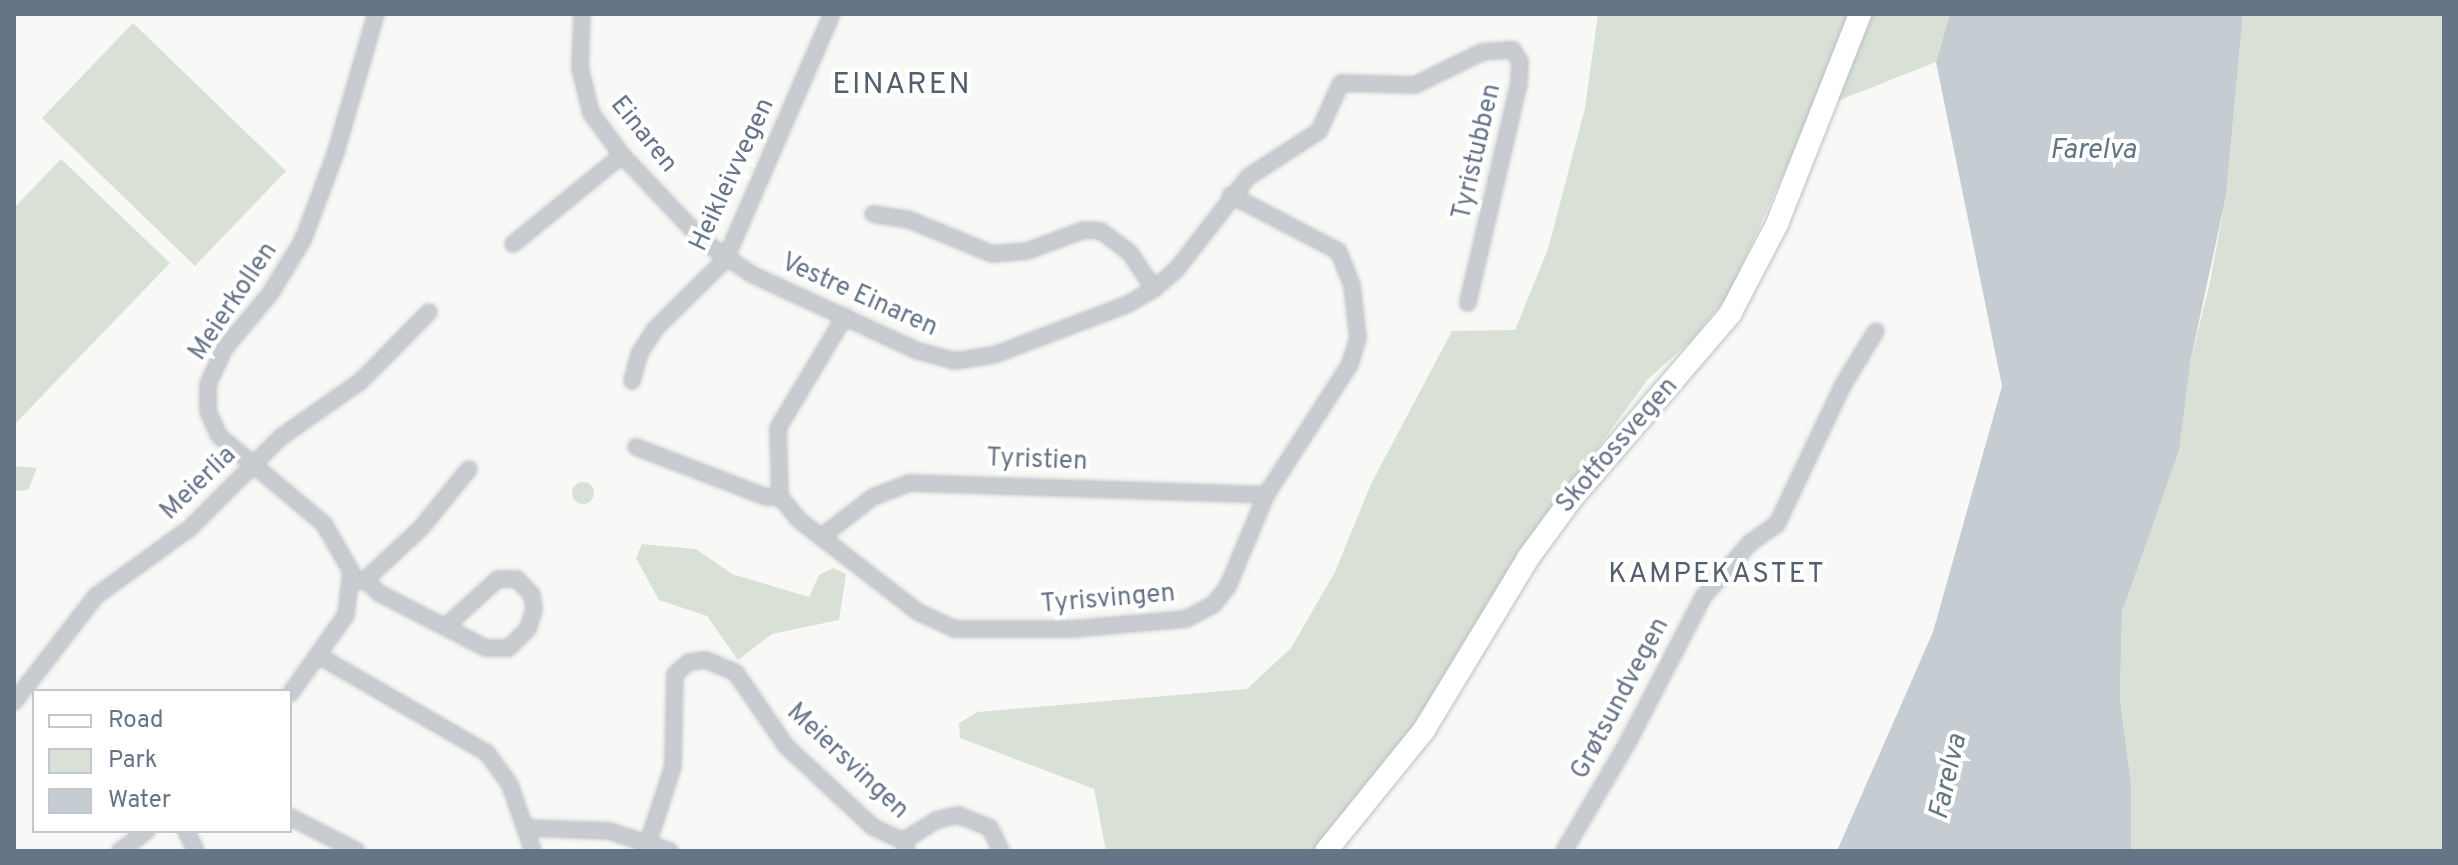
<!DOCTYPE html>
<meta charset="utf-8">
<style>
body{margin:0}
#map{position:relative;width:2458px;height:865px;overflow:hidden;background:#f8f8f6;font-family:Overpass,sans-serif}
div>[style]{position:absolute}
.green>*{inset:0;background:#d9e1d6}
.round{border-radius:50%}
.water>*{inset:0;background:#c5cdd3}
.roads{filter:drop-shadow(0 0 2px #bbbec2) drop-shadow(0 0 2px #bbbec2)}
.street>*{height:14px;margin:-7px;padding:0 7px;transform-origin:7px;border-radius:7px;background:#c8cbcf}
.primary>*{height:22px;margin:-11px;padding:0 11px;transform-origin:11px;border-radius:11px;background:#fff}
span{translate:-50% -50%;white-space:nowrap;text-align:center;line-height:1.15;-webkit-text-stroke:8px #fff;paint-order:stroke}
.street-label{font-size:26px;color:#667488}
.water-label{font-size:28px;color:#627683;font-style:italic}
.neighbourhood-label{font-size:28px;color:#545f6d;letter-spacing:2px}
.quarter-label{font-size:30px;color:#545f6d;letter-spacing:2px}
.frame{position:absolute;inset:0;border:16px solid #667488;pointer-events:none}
.legend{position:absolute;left:32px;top:689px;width:260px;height:144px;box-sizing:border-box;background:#fff;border:2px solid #c2c7cf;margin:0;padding:10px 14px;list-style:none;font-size:24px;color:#667488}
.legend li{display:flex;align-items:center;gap:16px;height:40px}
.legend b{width:40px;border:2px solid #c2c7cf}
</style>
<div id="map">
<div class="green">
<div style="clip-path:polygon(1598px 14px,1950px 14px,1936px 62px,1812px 111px,1728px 296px,1690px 342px,1648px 379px,1572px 483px,1413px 731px,1314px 851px,1106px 851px,1094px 789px,960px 738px,959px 723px,978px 712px,1247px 689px,1291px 648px,1335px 572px,1371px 484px,1452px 331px,1515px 330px,1548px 249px,1585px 108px)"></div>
<div style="clip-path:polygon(2243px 14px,2444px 14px,2444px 851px,2131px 851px,2131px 783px,2120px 699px,2122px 612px,2148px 533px,2210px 282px,2226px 196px)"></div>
<div style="clip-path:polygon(133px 23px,286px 171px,195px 266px,42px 118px)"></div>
<div style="clip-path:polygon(61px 159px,170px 263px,14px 425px,14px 208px)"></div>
<div style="clip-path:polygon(14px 466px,37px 468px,28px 490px,14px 491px)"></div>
<div class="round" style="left:572px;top:482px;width:22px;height:22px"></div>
<div style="clip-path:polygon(642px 544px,696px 549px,732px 574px,809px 597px,819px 575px,833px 568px,846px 574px,839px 620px,772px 634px,738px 660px,707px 616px,659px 600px,636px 558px)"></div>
</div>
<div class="water">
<div style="clip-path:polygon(1950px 14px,2243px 14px,2226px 196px,2190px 363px,2179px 450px,2122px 612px,2120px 699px,2131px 783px,2131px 851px,1837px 851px,1933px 632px,2002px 386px,1936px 62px)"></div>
</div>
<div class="roads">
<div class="street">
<div style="left:582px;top:14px;width:54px;rotate:92.1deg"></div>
<div style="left:580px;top:68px;width:46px;rotate:76.3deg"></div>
<div style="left:591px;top:113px;width:52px;rotate:53.6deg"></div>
<div style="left:622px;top:155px;width:118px;rotate:46.7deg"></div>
<div style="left:703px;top:241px;width:58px;rotate:34.5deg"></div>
<div style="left:751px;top:274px;width:184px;rotate:24.8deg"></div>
<div style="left:918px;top:351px;width:38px;rotate:15deg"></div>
<div style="left:955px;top:361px;width:39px;rotate:-9deg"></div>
<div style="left:994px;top:355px;width:143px;rotate:-20.8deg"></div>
<div style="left:1128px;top:304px;width:30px;rotate:-30deg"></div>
<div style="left:1154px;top:289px;width:30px;rotate:-41deg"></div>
<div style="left:1177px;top:269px;width:116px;rotate:-52.3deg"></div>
<div style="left:1248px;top:177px;width:85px;rotate:-32.9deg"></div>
<div style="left:1319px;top:131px;width:53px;rotate:-65.4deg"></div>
<div style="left:1341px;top:83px;width:74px;rotate:1.5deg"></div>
<div style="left:1415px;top:85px;width:75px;rotate:-26.2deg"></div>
<div style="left:1482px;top:52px;width:31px;rotate:-4deg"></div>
<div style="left:1513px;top:50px;width:14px;rotate:60deg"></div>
<div style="left:1520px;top:62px;width:21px;rotate:93deg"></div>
<div style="left:1519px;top:83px;width:226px;rotate:103.1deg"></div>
<div style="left:873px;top:214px;width:37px;rotate:9deg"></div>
<div style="left:910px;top:220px;width:89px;rotate:22.5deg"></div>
<div style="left:992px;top:254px;width:35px;rotate:-5deg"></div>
<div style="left:1027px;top:251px;width:61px;rotate:-20.2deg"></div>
<div style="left:1084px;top:230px;width:17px;rotate:3deg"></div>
<div style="left:1101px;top:231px;width:36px;rotate:37deg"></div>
<div style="left:1130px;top:253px;width:43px;rotate:56.3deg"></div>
<div style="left:513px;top:244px;width:141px;rotate:-39.2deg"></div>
<div style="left:845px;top:316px;width:131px;rotate:120.9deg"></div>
<div style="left:778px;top:428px;width:69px;rotate:88.3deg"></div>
<div style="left:780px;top:497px;width:30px;rotate:50deg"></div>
<div style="left:799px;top:520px;width:150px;rotate:37.7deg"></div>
<div style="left:918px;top:612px;width:41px;rotate:24.7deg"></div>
<div style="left:955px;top:629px;width:117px"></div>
<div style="left:1072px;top:629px;width:114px;rotate:-5deg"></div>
<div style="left:1186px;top:619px;width:32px;rotate:-28deg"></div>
<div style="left:1214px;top:604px;width:23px;rotate:-52deg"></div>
<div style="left:1228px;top:586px;width:99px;rotate:-67.3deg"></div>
<div style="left:1266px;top:495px;width:156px;rotate:-57.3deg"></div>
<div style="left:1350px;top:364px;width:27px;rotate:-73deg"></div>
<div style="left:1358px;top:338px;width:53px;rotate:-96.5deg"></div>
<div style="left:1352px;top:285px;width:37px;rotate:-112deg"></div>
<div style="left:1338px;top:251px;width:121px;rotate:-152.4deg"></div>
<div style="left:632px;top:381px;width:28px;rotate:-75deg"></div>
<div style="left:639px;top:354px;width:30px;rotate:-57deg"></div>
<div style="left:655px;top:329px;width:98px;rotate:-44.6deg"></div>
<div style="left:725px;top:260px;width:268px;rotate:-66.5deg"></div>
<div style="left:636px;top:447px;width:139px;rotate:21deg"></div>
<div style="left:766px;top:497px;width:14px"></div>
<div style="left:821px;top:537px;width:66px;rotate:-37.6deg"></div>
<div style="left:873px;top:497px;width:39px;rotate:-21deg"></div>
<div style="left:909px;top:483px;width:357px;rotate:1.9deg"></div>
<div style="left:365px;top:580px;width:76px;rotate:-42.9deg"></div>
<div style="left:421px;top:528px;width:76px;rotate:-50.9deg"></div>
<div style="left:352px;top:583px;width:13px;rotate:-13deg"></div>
<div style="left:365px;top:580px;width:19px;rotate:43deg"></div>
<div style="left:379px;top:593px;width:74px;rotate:27.3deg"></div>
<div style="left:445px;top:627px;width:72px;rotate:-42.2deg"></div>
<div style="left:498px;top:579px;width:19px"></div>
<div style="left:517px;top:579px;width:22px;rotate:47deg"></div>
<div style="left:532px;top:595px;width:15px;rotate:82deg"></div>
<div style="left:534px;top:610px;width:20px;rotate:108deg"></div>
<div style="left:528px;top:629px;width:28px;rotate:136deg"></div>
<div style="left:508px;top:648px;width:22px;rotate:180deg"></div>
<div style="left:486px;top:648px;width:46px;rotate:-152.9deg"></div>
<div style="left:319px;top:656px;width:194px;rotate:30deg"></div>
<div style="left:487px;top:753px;width:39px;rotate:54deg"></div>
<div style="left:510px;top:785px;width:70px;rotate:70.8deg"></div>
<div style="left:290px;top:694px;width:97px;rotate:-54.7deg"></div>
<div style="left:346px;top:615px;width:44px;rotate:-83.5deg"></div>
<div style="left:351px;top:571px;width:54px;rotate:-119.9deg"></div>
<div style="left:324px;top:524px;width:137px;rotate:-140deg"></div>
<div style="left:219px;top:436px;width:27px;rotate:-114deg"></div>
<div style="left:208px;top:411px;width:27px;rotate:-90deg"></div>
<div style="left:208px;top:384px;width:38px;rotate:-65deg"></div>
<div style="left:224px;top:349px;width:72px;rotate:-50.1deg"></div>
<div style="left:270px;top:294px;width:63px;rotate:-58.6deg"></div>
<div style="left:303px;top:240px;width:91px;rotate:-69.4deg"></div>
<div style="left:335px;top:155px;width:147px;rotate:-73.8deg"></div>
<div style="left:14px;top:702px;width:134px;rotate:-52.3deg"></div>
<div style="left:96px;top:596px;width:116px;rotate:-35.9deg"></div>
<div style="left:190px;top:528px;width:129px;rotate:-45deg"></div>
<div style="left:281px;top:437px;width:98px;rotate:-35deg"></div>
<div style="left:361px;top:381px;width:97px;rotate:-45.4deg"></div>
<div style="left:290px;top:817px;width:75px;rotate:26.9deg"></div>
<div style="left:526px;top:828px;width:83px;rotate:2.1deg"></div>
<div style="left:609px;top:831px;width:64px;rotate:18.2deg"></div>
<div style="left:186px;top:831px;width:22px;rotate:63deg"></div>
<div style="left:649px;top:840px;width:78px;rotate:-72deg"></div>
<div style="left:673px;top:766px;width:92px;rotate:-88.8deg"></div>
<div style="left:675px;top:674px;width:18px;rotate:-41deg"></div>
<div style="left:689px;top:662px;width:17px;rotate:-7deg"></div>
<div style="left:706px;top:660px;width:33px;rotate:23deg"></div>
<div style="left:736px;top:673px;width:88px;rotate:55.6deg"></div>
<div style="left:786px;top:746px;width:119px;rotate:43deg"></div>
<div style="left:873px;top:827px;width:33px;rotate:25deg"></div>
<div style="left:903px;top:841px;width:11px;rotate:68deg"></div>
<div style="left:903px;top:841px;width:39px;rotate:-32deg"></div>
<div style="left:936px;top:820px;width:23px;rotate:-13deg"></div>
<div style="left:958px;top:815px;width:35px;rotate:22deg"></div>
<div style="left:990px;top:828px;width:25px;rotate:64deg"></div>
<div style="left:120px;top:851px;width:34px;rotate:-37deg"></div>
<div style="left:1564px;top:851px;width:129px;rotate:-59.6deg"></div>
<div style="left:1629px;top:740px;width:161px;rotate:-62.6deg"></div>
<div style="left:1703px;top:597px;width:72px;rotate:-49deg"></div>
<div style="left:1750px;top:543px;width:33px;rotate:-35deg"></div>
<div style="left:1777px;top:524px;width:154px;rotate:-64.6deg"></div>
<div style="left:1843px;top:385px;width:63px;rotate:-58.6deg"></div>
</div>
<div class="primary">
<div style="left:1326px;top:851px;width:156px;rotate:-51deg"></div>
<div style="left:1424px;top:730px;width:201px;rotate:-58.8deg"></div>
<div style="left:1528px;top:558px;width:74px;rotate:-53.7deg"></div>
<div style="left:1572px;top:498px;width:243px;rotate:-49.3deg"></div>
<div style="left:1730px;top:314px;width:102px;rotate:-62.4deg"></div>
<div style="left:1777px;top:224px;width:226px;rotate:-68.4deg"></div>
</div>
</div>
<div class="street-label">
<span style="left:643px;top:135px;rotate:51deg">Einaren</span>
<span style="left:1478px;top:152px;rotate:-77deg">Tyristubben</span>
<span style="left:733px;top:175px;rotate:-65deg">Heikleivvegen</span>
<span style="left:859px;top:296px;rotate:24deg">Vestre Einaren</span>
<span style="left:234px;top:302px;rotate:-56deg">Meierkollen</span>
<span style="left:1618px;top:446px;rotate:-49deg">Skotfossvegen</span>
<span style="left:1037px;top:461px;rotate:2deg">Tyristien</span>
<span style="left:199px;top:484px;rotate:-44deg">Meierlia</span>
<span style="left:1108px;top:600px;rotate:-5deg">Tyrisvingen</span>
<span style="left:1621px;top:699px;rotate:-62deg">Grøtsundvegen</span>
<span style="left:847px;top:762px;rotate:43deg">Meiersvingen</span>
</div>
<div class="water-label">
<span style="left:2093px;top:151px">Farelva</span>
<span style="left:1949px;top:777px;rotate:-77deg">Farelva</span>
</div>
<div class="neighbourhood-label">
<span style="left:1717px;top:575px">KAMPEKASTET</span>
</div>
<div class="quarter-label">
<span style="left:902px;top:86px">EINAREN</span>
</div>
<div class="frame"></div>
<ul class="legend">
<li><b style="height:10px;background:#fff"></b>Road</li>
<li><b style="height:22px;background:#d9e1d6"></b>Park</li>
<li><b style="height:22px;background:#c5cdd3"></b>Water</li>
</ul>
</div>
